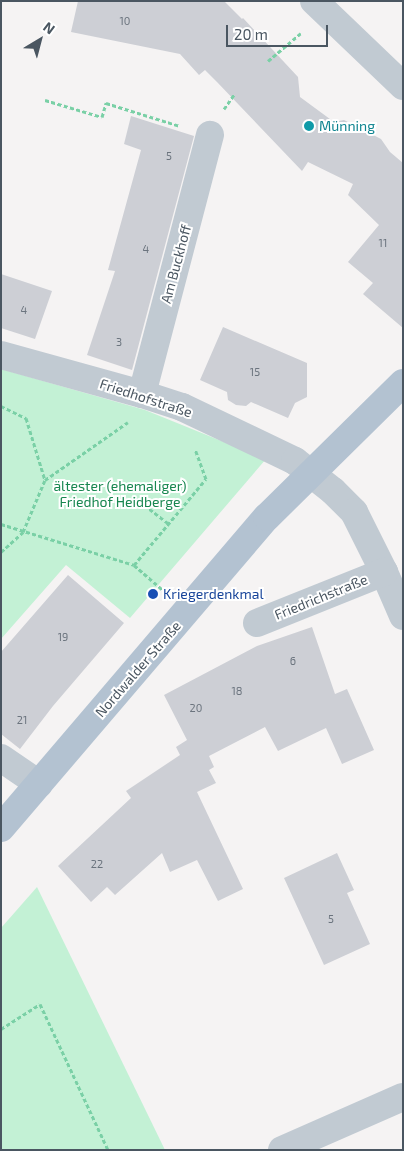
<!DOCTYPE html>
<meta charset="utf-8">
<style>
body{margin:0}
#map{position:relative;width:404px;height:1151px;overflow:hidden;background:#f5f3f3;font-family:"Exo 2",sans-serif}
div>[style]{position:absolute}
.green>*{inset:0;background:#c3f1d5}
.building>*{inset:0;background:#cdcfd5}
.path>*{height:3px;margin-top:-1.5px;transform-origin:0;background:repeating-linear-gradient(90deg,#7ad0a6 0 4px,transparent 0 6.5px)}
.minor>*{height:28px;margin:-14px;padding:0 14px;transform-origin:14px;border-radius:14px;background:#c1cad2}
.major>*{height:28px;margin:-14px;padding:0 14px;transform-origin:14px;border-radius:14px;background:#b3c2d1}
.dots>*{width:14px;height:14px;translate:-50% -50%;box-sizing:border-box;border:2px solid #fff;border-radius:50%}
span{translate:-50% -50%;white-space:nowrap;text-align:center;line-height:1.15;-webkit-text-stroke:4px #fff;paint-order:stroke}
.number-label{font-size:11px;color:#6b747e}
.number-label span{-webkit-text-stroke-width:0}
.culture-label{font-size:14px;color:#0d838f}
.left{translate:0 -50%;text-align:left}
.street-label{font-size:14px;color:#4a5661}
.park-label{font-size:14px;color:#17864f}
.transit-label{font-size:14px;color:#164399}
.frame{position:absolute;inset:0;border:2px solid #4a5661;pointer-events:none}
.north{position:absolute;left:15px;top:15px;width:50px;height:50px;-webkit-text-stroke:4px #fff;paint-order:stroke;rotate:37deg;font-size:14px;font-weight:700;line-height:20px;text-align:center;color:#4a5661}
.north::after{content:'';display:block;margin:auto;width:18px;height:22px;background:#4a5661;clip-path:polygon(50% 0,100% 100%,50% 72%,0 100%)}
.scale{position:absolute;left:226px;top:25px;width:102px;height:22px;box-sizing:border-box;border:2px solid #4a5661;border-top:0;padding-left:6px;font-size:15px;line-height:18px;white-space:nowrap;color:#4a5661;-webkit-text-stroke:4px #fff;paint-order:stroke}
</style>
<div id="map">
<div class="green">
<div style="clip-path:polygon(1px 369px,145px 410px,266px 459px,130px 618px,66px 565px,1px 639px)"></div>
<div style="clip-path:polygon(37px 887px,165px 1150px,1px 1150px,1px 928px)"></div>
</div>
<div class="building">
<div style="clip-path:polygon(78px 1px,224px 1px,242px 19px,243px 18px,298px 77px,300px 97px,334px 122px,344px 120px,381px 139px,390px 152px,403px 163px,403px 328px,363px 294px,373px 283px,348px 262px,379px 225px,348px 195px,353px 184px,308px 162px,302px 171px,217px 82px,205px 70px,199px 75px,180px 54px,71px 32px)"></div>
<div style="clip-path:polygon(131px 116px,194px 136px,132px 370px,87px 355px,115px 271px,108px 270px,141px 150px,124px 144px)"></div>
<div style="clip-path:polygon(1px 274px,52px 291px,35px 339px,1px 328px)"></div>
<div style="clip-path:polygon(223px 327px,307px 363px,307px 397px,295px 403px,288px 418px,251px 402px,246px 406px,236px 405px,228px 400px,227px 392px,200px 380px)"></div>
<div style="clip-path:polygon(68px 575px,124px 623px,53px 706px,20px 749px,1px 734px,1px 652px)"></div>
<div style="clip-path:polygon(312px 627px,335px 694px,347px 689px,374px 750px,342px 764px,326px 728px,278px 751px,265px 727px,238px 741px,209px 756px,214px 767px,209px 770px,216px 783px,197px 792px,243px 889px,218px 901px,197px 860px,170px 872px,162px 853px,115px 895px,107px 887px,91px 902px,58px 866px,131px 798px,126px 791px,180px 755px,176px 747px,187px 740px,164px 695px,257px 646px)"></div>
<div style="clip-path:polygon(337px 853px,354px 890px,347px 893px,370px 944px,324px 965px,284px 878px)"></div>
</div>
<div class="path">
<div style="left:268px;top:61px;width:43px;rotate:-40.3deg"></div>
<div style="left:45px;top:100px;width:59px;rotate:16.6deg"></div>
<div style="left:102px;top:117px;width:15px;rotate:-74deg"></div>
<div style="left:106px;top:103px;width:77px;rotate:17.3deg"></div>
<div style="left:224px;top:109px;width:19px;rotate:-55deg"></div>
<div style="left:1px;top:406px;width:28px;rotate:26deg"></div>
<div style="left:26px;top:418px;width:65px;rotate:73deg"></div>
<div style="left:134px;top:497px;width:44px;rotate:37.6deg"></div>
<div style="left:1px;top:524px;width:139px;rotate:17.1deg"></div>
<div style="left:134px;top:565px;width:38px;rotate:41deg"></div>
<div style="left:1px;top:552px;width:30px;rotate:-42deg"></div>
<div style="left:23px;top:532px;width:56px;rotate:-67.1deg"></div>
<div style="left:45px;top:480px;width:101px;rotate:-34.9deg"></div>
<div style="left:134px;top:565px;width:112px;rotate:-50.1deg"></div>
<div style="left:206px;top:479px;width:32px;rotate:-110deg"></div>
<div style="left:1px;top:1029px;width:46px;rotate:-32.7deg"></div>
<div style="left:40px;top:1004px;width:161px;rotate:65deg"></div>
</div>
<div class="minor">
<div style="left:314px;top:1px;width:123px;rotate:43.7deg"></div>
<div style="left:1px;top:355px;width:146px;rotate:15.5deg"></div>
<div style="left:142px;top:394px;width:42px;rotate:18deg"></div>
<div style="left:182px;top:407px;width:125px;rotate:25.5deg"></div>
<div style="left:295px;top:461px;width:48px;rotate:38.3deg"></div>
<div style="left:333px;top:491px;width:30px;rotate:45deg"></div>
<div style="left:354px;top:512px;width:67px;rotate:63.4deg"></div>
<div style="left:384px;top:572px;width:48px;rotate:66.6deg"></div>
<div style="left:142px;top:394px;width:268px;rotate:-75.3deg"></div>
<div style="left:257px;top:623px;width:137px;rotate:-21.9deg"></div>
<div style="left:1px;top:758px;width:46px;rotate:34.4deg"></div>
<div style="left:282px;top:1150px;width:132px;rotate:-23.7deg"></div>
</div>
<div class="major">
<div style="left:1px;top:828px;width:409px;rotate:-49.5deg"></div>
<div style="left:267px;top:517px;width:191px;rotate:-44.6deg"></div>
</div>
<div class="dots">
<div style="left:309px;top:126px;background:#0f9aa8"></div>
<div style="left:153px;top:594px;background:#1a4fb4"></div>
</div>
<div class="number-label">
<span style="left:125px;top:21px">10</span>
<span style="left:169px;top:156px">5</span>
<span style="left:383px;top:243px">11</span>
<span style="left:146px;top:249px">4</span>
<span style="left:24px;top:310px">4</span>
<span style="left:119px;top:342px">3</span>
<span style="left:255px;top:372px">15</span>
<span style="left:63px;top:637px">19</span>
<span style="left:293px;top:661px">6</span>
<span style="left:237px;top:691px">18</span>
<span style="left:196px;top:708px">20</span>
<span style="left:22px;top:720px">21</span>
<span style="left:97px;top:864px">22</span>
<span style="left:331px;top:919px">5</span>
</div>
<div class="culture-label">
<span class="left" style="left:319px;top:126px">Münning</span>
</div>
<div class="street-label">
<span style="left:176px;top:264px;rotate:-75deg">Am Buckhoff</span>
<span style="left:146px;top:398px;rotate:18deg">Friedhofstraße</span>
<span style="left:321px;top:597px;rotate:-22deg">Friedrichstraße</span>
<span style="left:138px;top:669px;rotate:-49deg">Nordwalder Straße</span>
</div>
<div class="park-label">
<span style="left:120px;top:494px">ältester (ehemaliger)<br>Friedhof Heidberge</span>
</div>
<div class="transit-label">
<span class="left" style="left:163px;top:594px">Kriegerdenkmal</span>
</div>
<div class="frame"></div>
<div class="north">N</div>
<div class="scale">20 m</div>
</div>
